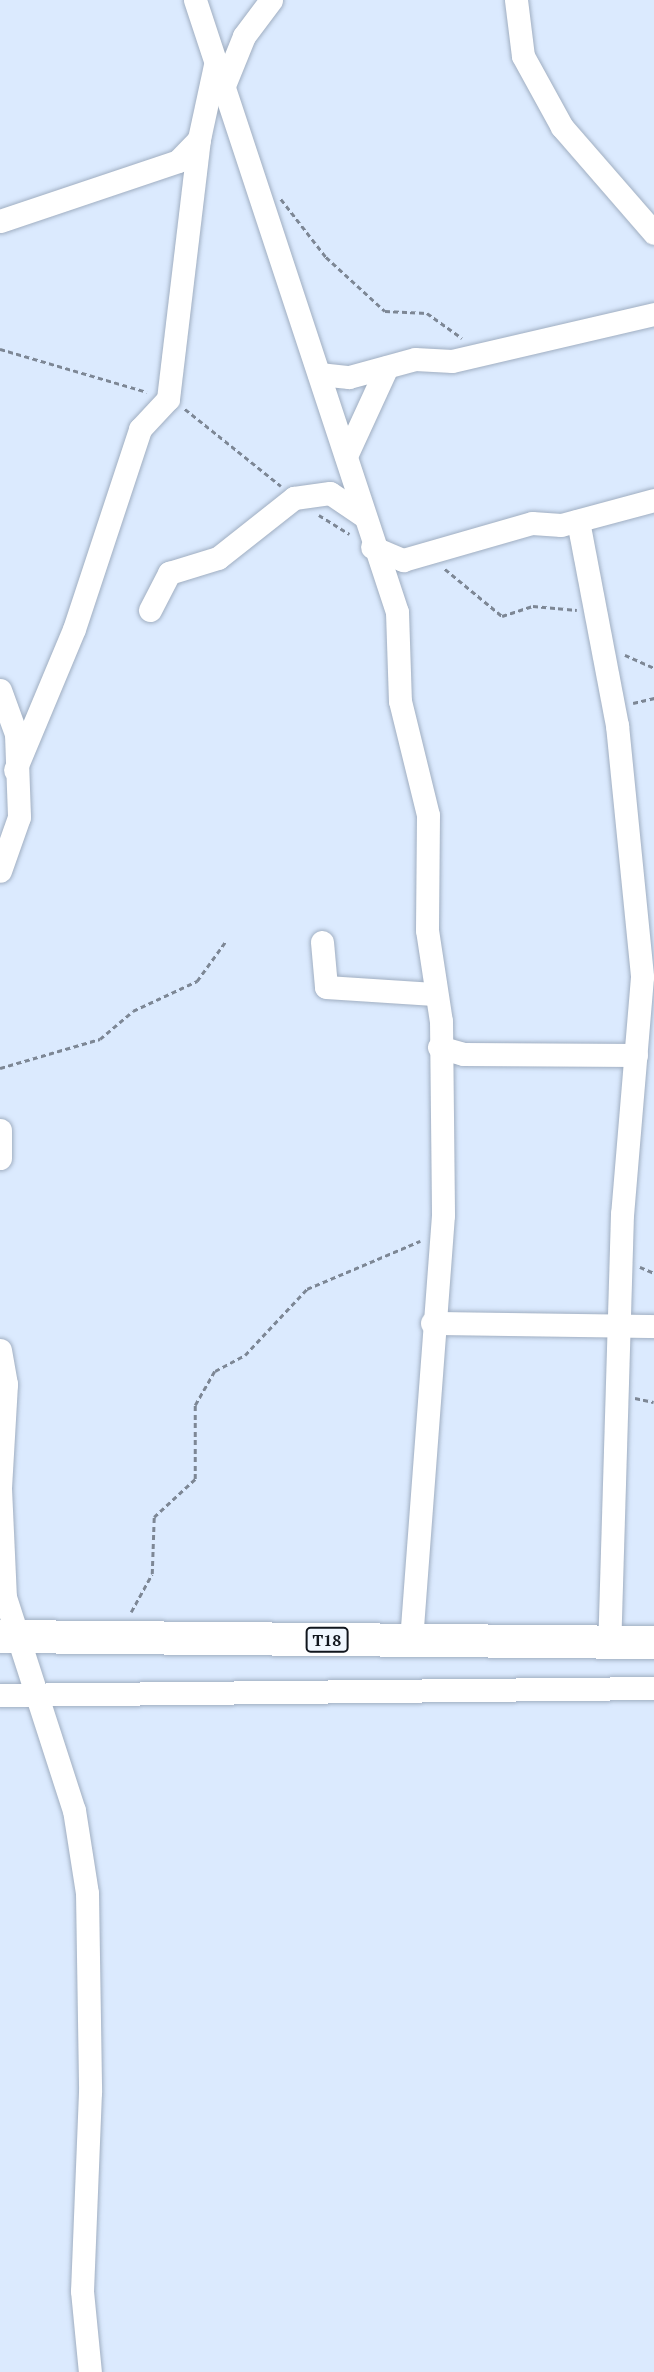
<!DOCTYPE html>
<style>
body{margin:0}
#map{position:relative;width:654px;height:2372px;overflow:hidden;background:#dbeafe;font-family:"PT Serif",serif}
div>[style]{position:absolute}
.path>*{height:2.5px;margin-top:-1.25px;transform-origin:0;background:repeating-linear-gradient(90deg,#7d8795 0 5px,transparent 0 8.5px)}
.roads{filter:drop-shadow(0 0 2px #a0aec1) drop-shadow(0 0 2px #a0aec1)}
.minor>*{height:23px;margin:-11.5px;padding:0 11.5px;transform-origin:11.5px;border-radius:11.5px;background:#fff}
.highway>*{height:33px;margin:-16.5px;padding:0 16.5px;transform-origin:16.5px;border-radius:16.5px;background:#fff}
span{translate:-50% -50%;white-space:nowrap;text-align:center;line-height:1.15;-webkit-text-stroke:5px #f0f7ff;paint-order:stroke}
.shield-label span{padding:2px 5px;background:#f0f7ff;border:2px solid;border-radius:5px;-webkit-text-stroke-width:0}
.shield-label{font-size:16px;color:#11161d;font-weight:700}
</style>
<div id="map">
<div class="path">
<div style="left:281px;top:199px;width:73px;rotate:52.2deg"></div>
<div style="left:326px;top:257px;width:80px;rotate:42.5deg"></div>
<div style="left:385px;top:311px;width:42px;rotate:2.7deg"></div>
<div style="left:427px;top:313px;width:43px;rotate:35.5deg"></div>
<div style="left:0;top:349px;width:153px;rotate:16.3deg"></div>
<div style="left:185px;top:409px;width:123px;rotate:38.7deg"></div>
<div style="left:319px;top:515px;width:36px;rotate:32deg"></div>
<div style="left:445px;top:569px;width:74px;rotate:39.5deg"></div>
<div style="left:502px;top:616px;width:33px;rotate:-18deg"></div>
<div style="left:533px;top:606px;width:44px;rotate:5.2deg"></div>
<div style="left:625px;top:655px;width:32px;rotate:24deg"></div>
<div style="left:633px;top:703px;width:22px;rotate:-13deg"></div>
<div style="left:0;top:1068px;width:104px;rotate:-16.2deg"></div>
<div style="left:100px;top:1039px;width:43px;rotate:-40.3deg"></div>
<div style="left:133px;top:1011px;width:71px;rotate:-25.1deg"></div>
<div style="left:197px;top:981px;width:49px;rotate:-54.1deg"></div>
<div style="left:640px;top:1267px;width:15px;rotate:23deg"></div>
<div style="left:635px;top:1398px;width:19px;rotate:12deg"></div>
<div style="left:131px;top:1612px;width:43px;rotate:-61.1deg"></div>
<div style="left:152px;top:1574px;width:57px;rotate:-88deg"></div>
<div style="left:154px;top:1517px;width:56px;rotate:-42.8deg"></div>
<div style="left:195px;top:1479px;width:74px;rotate:-90deg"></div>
<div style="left:195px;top:1405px;width:39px;rotate:-60deg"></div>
<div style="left:215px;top:1371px;width:34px;rotate:-28deg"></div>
<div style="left:245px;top:1355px;width:91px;rotate:-46.8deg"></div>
<div style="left:307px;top:1289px;width:123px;rotate:-23deg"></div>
</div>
<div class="roads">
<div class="minor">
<div style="left:195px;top:0;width:644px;rotate:71.73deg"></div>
<div style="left:397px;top:612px;width:89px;rotate:88.1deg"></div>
<div style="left:400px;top:701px;width:117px;rotate:76.2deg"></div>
<div style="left:428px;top:815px;width:115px;rotate:90.5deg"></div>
<div style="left:427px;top:930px;width:92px;rotate:81.3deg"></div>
<div style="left:441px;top:1021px;width:194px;rotate:89.4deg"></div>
<div style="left:443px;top:1215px;width:427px;rotate:94.3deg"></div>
<div style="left:516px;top:0;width:56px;rotate:82.9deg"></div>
<div style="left:523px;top:56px;width:81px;rotate:61.2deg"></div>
<div style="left:562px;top:127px;width:140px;rotate:49deg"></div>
<div style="left:223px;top:88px;width:56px;rotate:-68deg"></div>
<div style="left:244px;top:36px;width:45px;rotate:-53.1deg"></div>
<div style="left:0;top:221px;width:188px;rotate:-18.6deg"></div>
<div style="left:178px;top:161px;width:30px;rotate:-46deg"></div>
<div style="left:199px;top:139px;width:76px;rotate:-77.8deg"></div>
<div style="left:319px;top:374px;width:30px;rotate:6deg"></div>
<div style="left:349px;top:377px;width:68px;rotate:-15.3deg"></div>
<div style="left:415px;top:359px;width:37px;rotate:3deg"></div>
<div style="left:452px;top:361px;width:207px;rotate:-13.1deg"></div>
<div style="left:346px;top:456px;width:98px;rotate:-65.3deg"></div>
<div style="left:578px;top:521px;width:208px;rotate:79.2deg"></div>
<div style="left:617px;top:725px;width:253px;rotate:84.3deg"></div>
<div style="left:642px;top:977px;width:238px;rotate:94.8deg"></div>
<div style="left:622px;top:1214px;width:429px;rotate:91.7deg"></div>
<div style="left:372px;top:547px;width:34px;rotate:23deg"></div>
<div style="left:403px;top:560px;width:134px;rotate:-16deg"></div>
<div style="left:532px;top:523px;width:29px;rotate:4deg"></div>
<div style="left:561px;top:525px;width:96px;rotate:-15deg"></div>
<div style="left:150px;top:610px;width:42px;rotate:-62.8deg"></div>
<div style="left:169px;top:573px;width:51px;rotate:-17deg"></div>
<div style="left:218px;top:558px;width:97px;rotate:-38.3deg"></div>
<div style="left:294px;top:498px;width:36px;rotate:-8deg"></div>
<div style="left:330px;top:493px;width:40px;rotate:34deg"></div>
<div style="left:0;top:690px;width:47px;rotate:70deg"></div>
<div style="left:16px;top:734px;width:83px;rotate:87.9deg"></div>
<div style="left:19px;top:817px;width:57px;rotate:109.4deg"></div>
<div style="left:15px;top:770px;width:153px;rotate:-67.3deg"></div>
<div style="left:74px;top:629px;width:211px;rotate:-71.7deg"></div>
<div style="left:140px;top:429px;width:41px;rotate:-47deg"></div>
<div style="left:168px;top:399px;width:262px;rotate:-83.2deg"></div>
<div style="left:322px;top:942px;width:45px;rotate:84.9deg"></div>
<div style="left:326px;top:987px;width:108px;rotate:3.7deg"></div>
<div style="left:439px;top:1047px;width:25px;rotate:16deg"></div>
<div style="left:463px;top:1054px;width:173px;rotate:0.3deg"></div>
<div style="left:0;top:1130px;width:28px;rotate:90deg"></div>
<div style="left:432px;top:1323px;width:222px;rotate:0.8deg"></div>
<div style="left:0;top:1350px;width:35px;rotate:80deg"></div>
<div style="left:6px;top:1384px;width:104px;rotate:93.3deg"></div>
<div style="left:0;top:1488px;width:109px;rotate:87.4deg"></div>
<div style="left:5px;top:1597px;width:224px;rotate:72.1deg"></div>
<div style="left:74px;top:1810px;width:84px;rotate:81.1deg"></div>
<div style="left:87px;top:1893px;width:199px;rotate:89.1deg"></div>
<div style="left:90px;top:2092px;width:199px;rotate:92.3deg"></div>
<div style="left:82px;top:2291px;width:81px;rotate:84.4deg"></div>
<div style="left:0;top:1695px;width:654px;rotate:-0.61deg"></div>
</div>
<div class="highway">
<div style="left:0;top:1636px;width:654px;rotate:0.53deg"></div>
</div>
</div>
<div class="shield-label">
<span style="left:327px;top:1640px">T18</span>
</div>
</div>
